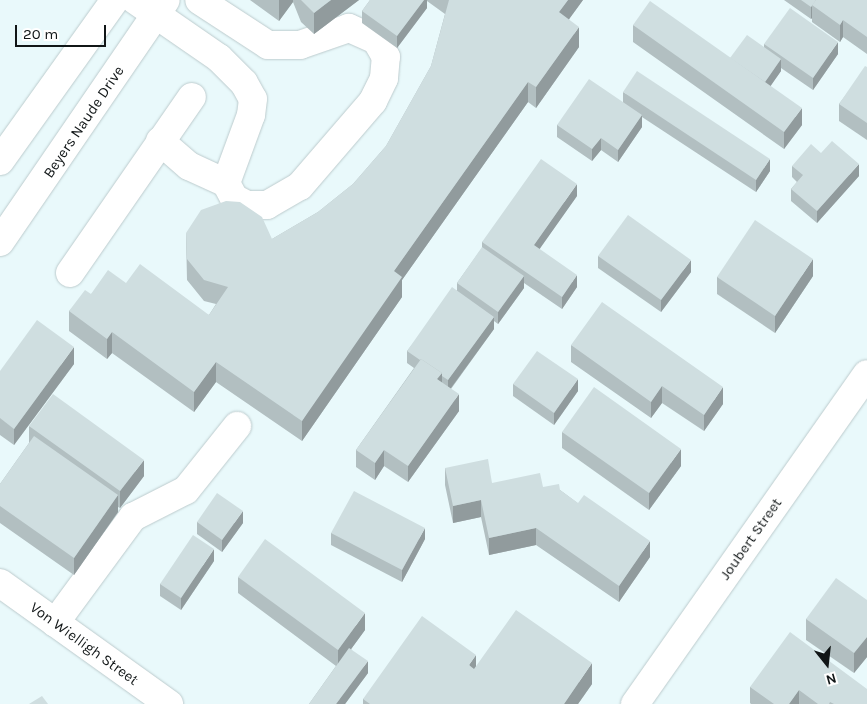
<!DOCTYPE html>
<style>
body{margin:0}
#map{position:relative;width:867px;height:704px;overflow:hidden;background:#e9f9fb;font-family:Karla,sans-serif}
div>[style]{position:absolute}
.roads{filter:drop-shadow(0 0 1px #bccbcd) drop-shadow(0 0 1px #bccbcd)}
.minor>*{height:28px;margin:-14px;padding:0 14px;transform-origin:14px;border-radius:14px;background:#fff}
.wall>*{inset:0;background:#b2bfc1}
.shaded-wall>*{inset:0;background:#919b9d}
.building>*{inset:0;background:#cfdee0}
span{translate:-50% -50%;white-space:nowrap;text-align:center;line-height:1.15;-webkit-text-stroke:5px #fff;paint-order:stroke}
.street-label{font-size:15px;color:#111617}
.north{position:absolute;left:802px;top:639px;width:50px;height:50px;-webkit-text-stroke:4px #fff;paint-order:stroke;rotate:164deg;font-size:14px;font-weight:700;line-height:20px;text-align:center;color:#111617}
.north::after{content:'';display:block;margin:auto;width:18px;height:22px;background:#111617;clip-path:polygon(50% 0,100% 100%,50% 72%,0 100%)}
.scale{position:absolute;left:15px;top:25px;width:91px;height:22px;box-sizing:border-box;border:2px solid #111617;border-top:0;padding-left:6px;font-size:15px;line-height:18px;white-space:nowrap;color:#111617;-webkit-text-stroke:4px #fff;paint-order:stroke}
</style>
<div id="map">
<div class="roads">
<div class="minor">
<div style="left:135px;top:0;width:102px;rotate:34.6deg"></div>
<div style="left:219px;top:58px;width:35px;rotate:45deg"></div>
<div style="left:244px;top:83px;width:18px;rotate:61deg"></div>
<div style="left:253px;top:99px;width:16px;rotate:97deg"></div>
<div style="left:251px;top:115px;width:72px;rotate:110.2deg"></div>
<div style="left:226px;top:183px;width:17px;rotate:62deg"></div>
<div style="left:234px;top:198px;width:15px;rotate:28deg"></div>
<div style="left:247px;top:205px;width:20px"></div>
<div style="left:267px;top:205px;width:38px;rotate:-30deg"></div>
<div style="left:300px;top:186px;width:112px;rotate:-49.3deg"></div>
<div style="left:373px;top:101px;width:25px;rotate:-64deg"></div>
<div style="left:384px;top:78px;width:21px;rotate:-85deg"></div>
<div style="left:386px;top:57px;width:20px;rotate:-120deg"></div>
<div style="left:376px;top:40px;width:30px;rotate:-156deg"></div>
<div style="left:349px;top:28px;width:52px;rotate:160.9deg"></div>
<div style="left:300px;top:45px;width:32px;rotate:180deg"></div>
<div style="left:268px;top:45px;width:82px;rotate:-146.9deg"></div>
<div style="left:160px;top:141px;width:38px;rotate:41deg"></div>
<div style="left:189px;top:166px;width:41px;rotate:24.7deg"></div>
<div style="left:0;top:161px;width:198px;rotate:-54.5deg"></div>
<div style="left:0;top:242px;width:293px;rotate:-55.6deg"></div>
<div style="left:70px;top:273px;width:214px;rotate:-55.3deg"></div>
<div style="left:0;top:583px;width:208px;rotate:35.6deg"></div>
<div style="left:55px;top:623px;width:132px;rotate:-53.7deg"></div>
<div style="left:133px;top:517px;width:59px;rotate:-27deg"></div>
<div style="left:186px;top:490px;width:82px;rotate:-51.4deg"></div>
<div style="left:635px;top:704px;width:403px;rotate:-54.9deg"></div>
</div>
</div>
<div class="wall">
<div style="clip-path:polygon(250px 0,359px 0,314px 34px,301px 22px,293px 2px,279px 21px)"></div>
<div style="clip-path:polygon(370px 0,583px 0,569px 19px,579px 47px,536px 108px,528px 102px,402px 280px,402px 297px,302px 441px,216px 382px,194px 412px,112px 353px,107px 359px,69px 331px,69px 311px,91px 294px,126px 283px,209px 315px,216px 304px,204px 301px,187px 280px,186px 233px,272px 239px,318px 212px,353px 184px,386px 146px,431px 66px,445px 14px,427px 1px,427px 8px,397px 48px,362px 23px,362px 11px)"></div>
<div style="clip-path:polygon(784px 0,867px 0,867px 54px,843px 37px,840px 42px,812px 22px,812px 18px,811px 19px)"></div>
<div style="clip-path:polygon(633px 25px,730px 58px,764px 47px,764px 44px,838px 54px,813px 90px,781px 68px,781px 71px,770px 86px,802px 125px,784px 149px,633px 42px)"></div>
<div style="clip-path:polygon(867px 67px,867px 140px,839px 121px,839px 104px)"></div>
<div style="clip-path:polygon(623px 92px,770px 171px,756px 192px,642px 117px,642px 127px,618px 162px,601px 150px,592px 161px,557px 137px,557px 125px,623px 102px)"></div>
<div style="clip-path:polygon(792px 166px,859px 176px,817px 223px,791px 201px,791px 189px,797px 182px,792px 177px)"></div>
<div style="clip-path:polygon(577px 196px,539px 249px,577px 287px,562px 309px,524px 283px,524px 288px,498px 324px,494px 321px,494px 329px,451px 389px,459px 411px,408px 482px,384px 466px,375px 480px,356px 467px,356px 450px,414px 368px,407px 363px,407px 351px,457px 290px,457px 283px,482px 248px,482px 242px)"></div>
<div style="clip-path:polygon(598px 256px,691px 272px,661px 312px,598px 268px)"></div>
<div style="clip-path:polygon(813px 276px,775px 333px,717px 294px,717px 277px)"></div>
<div style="clip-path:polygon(571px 345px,723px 404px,704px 431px,662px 403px,651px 418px,571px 362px)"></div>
<div style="clip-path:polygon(74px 364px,14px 445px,0 435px,0 371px)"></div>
<div style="clip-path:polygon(513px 384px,578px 391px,554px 425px,513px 396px)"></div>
<div style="clip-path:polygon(29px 426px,144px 476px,120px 508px,118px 507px,118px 512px,74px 575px,0 523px,0 484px,29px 443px)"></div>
<div style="clip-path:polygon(562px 432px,681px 466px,649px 510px,562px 448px)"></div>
<div style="clip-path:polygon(445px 468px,492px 483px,543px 487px,560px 490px,650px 557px,619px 602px,536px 545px,489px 555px,481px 517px,453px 523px,445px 485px)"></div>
<div style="clip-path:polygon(197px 522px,243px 523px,222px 552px,197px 534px)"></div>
<div style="clip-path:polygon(331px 533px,425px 539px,402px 582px,331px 545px)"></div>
<div style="clip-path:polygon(214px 561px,181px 610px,160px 596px,160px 584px)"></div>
<div style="clip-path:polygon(238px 577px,365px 630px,351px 649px,368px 673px,345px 704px,309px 704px,336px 666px,238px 593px)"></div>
<div style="clip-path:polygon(867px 600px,867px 657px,854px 673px,806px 640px,806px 619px)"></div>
<div style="clip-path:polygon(476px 667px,592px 684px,578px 704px,363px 704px,363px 699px)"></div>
<div style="clip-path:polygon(750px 687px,867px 689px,867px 704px,751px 704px,750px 703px)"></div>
</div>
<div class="shaded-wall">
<div style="clip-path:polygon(279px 0,293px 0,293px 2px,279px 21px)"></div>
<div style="clip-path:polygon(331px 0,359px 0,314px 34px,314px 13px)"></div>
<div style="clip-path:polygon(424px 0,427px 0,427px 8px,397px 48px,397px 36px)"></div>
<div style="clip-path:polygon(568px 0,583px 0,559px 33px,559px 12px)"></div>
<div style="clip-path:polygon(812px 6px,812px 18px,811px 19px,811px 7px)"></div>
<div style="clip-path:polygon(843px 20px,843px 37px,840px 42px,840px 25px)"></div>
<div style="clip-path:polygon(579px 27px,579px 47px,536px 108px,536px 87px)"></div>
<div style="clip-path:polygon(838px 42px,838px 54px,813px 90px,813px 78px)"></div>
<div style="clip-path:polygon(781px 59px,781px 71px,763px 97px,763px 85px)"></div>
<div style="clip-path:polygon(528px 82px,528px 102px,402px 280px,402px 297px,302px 441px,302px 421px,394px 271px)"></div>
<div style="clip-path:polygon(802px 108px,802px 125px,784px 149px,784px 132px)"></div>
<div style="clip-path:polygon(642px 115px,642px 127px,618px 162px,618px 150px)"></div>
<div style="clip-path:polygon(601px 138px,601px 150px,592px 161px,592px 149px)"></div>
<div style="clip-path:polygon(770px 159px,770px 171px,756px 192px,756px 180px)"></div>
<div style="clip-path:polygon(859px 164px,859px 176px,817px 223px,817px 211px)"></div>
<div style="clip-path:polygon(577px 184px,577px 196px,534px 257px,534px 245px)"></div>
<div style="clip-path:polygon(813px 259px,813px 276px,775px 333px,775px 316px)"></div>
<div style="clip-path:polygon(691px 260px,691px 272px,661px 312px,661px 300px)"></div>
<div style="clip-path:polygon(577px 275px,577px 287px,562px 309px,562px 297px)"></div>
<div style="clip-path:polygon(524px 276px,524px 288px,498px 324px,498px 312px)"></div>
<div style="clip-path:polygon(494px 317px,494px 329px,448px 392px,448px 380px)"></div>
<div style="clip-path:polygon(112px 332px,112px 353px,107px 359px,107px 339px)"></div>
<div style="clip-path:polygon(74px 347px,74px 364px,14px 445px,14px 429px)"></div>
<div style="clip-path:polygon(216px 362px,216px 382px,194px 412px,194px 392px)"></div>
<div style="clip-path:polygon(442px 373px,442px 390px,437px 379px)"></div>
<div style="clip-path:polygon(578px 379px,578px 391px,554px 425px,554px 413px)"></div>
<div style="clip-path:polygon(662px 386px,662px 403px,651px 418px,651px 402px)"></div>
<div style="clip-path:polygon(723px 387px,723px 404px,704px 431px,704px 415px)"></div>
<div style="clip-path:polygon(459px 394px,459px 411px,408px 482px,408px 466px)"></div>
<div style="clip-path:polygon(681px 449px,681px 466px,649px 510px,649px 493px)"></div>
<div style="clip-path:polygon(384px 450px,384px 466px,375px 480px,375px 463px)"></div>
<div style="clip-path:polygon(144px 460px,144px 476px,120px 508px,120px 491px)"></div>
<div style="clip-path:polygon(118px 495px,118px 512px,74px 575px,74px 558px)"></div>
<div style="clip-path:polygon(481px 500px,481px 517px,453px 523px,453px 506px)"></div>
<div style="clip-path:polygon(243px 511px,243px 523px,222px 552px,222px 540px)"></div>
<div style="clip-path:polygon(425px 528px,425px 539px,402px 582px,402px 570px)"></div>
<div style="clip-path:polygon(536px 528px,536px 545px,489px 555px,489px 538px)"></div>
<div style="clip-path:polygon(650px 541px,650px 557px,619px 602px,619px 586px)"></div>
<div style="clip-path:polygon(214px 549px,214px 561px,181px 610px,181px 598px)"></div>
<div style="clip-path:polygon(365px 613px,365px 630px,338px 667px,338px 650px)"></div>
<div style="clip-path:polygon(867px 637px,867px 657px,854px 673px,854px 653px)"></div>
<div style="clip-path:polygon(476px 655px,476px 676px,469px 665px)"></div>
<div style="clip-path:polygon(368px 661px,368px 673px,345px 704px,336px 704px)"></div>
<div style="clip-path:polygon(592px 663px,592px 684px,578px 704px,564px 704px)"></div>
<div style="clip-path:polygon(799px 690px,799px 704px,789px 704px)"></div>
</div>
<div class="building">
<div style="clip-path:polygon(301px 0,331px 0,314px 13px)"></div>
<div style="clip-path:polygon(370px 0,424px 0,397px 36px,362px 11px)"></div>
<div style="clip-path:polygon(449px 0,568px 0,559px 12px,579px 27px,536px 87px,528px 82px,394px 271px,402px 277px,302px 421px,216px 362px,194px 392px,112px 332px,107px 339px,69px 311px,85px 290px,91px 294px,108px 270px,126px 283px,140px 264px,209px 315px,228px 287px,204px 280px,187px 259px,186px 233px,201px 210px,226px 201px,240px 202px,262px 217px,272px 239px,318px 212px,353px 184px,386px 146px,431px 66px)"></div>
<div style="clip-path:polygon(801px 0,816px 0,811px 7px)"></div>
<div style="clip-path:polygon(816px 0,867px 0,867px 37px,843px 20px,840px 25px,812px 5px)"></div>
<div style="clip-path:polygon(650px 1px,802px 108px,784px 132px,633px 25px)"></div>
<div style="clip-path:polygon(790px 8px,838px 42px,813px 78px,764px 44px)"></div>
<div style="clip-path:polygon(747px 35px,781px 59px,765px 82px,730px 58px)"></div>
<div style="clip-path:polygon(865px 66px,867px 67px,867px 123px,839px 104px)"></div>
<div style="clip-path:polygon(637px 71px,770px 159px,756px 180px,623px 92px)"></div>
<div style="clip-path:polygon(589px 79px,642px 115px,618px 150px,601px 138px,592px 149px,557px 125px)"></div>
<div style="clip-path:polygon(832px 141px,859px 164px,817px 211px,791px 189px,803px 175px,792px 166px,811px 144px,821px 153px)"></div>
<div style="clip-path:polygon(541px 159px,577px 184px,534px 245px,577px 275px,562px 297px,482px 242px)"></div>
<div style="clip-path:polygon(628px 215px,691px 260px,661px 300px,598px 256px)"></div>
<div style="clip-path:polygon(755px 220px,813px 259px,775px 316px,717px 277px)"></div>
<div style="clip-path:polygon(482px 247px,524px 276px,498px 312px,457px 283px)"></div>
<div style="clip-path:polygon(452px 287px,494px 317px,448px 380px,442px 376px,442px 373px,421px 359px,420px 360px,407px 351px)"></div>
<div style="clip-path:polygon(602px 302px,723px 387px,704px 415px,662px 386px,651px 402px,571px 345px)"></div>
<div style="clip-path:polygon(37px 320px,74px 347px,14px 429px,0 418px,0 371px)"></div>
<div style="clip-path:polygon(537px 351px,578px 379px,554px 413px,513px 384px)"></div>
<div style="clip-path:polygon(421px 359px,442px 373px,437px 379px,459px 394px,408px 466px,384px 450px,375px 463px,356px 450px)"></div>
<div style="clip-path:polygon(594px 387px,681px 449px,649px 493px,562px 432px)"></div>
<div style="clip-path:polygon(53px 394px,144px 460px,120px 491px,29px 426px)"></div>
<div style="clip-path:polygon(34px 436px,118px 495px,74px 558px,0 506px,0 484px)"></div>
<div style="clip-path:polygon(488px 459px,492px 483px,540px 473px,543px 487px,559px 484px,560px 490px,578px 503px,584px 495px,650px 541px,619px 586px,536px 528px,489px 538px,481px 500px,453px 506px,445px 468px)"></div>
<div style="clip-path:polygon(354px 491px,425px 528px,402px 570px,331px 533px)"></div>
<div style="clip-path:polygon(217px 493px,243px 511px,222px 540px,197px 522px)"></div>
<div style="clip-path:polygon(193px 535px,214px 549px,181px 598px,160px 584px)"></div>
<div style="clip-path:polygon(265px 539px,365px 613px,338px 650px,238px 577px)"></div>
<div style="clip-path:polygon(836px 578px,867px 600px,867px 637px,854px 653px,806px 619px)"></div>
<div style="clip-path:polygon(516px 610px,592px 663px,564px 704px,370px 704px,363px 699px,422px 616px,476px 655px,469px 665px,474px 669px)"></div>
<div style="clip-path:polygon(790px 632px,867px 689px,867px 704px,834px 704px,830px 702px,829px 704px,818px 704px,799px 690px,789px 704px,774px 704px,750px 687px)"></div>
<div style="clip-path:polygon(349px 648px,368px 661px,336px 704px,309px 704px)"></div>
<div style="clip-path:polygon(42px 696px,48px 704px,29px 704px)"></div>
</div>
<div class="street-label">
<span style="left:84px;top:122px;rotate:-56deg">Beyers Naude Drive</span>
<span style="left:751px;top:539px;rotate:-55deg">Joubert Street</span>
<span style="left:84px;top:644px;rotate:36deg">Von Wielligh Street</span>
</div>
<div class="north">N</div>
<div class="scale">20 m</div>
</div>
